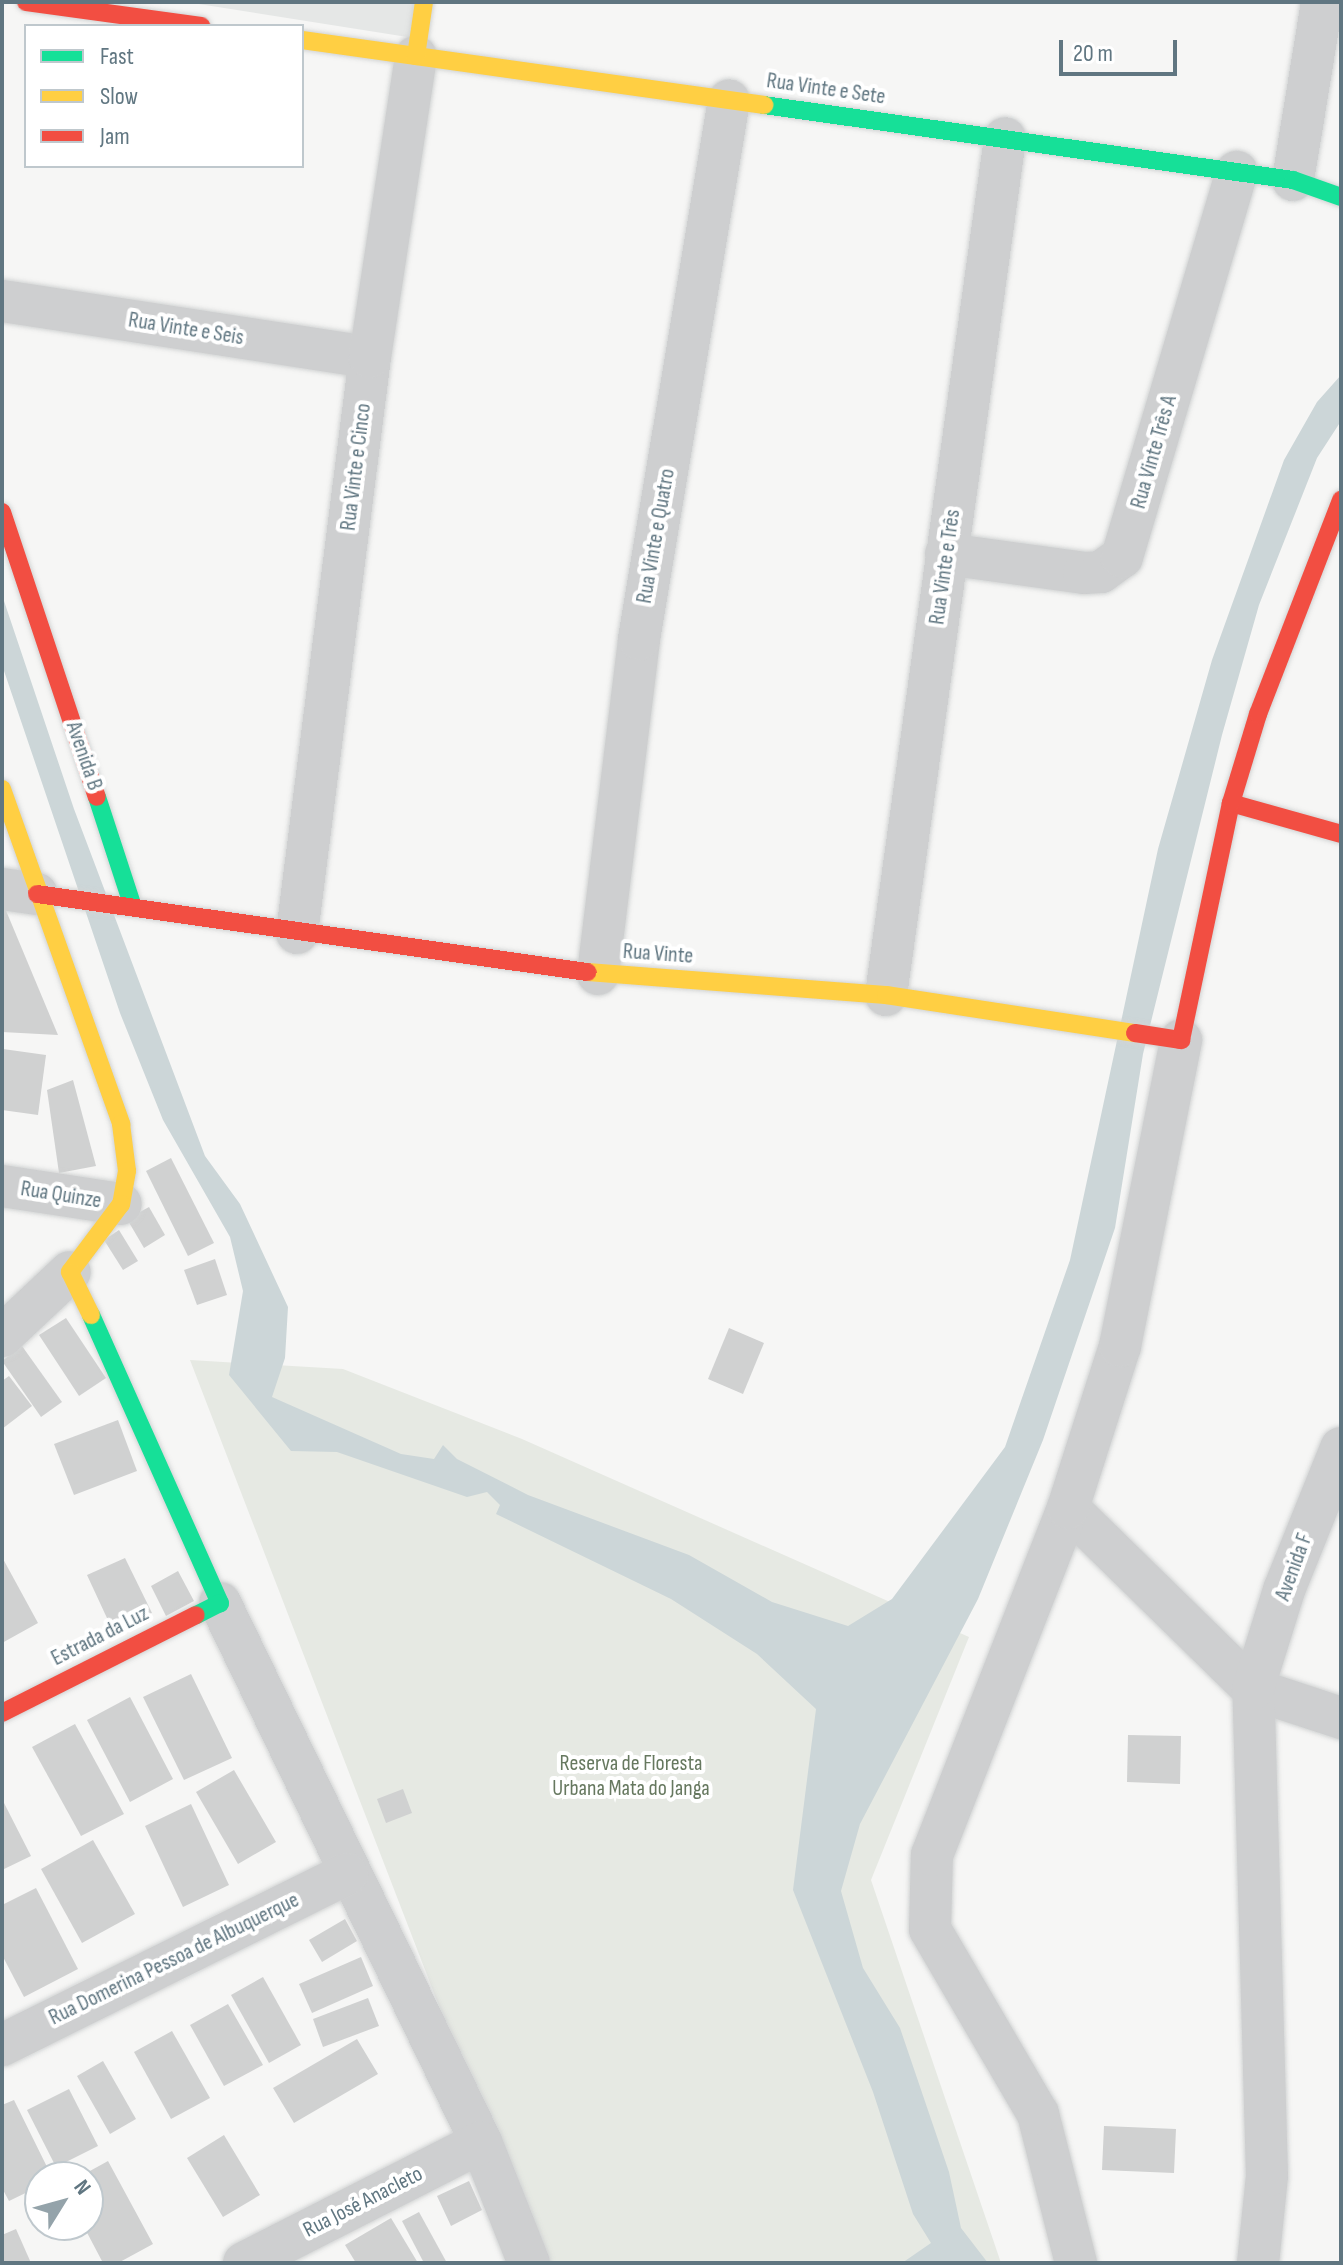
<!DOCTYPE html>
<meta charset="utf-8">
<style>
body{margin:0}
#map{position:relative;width:1343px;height:2265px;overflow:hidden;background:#f6f6f5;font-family:"Sofia Sans Condensed",sans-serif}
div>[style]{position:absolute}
.built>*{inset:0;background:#e5e7e6}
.green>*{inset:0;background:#e6e9e3}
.water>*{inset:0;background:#ccd6d8}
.building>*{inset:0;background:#d0d1d1}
.roads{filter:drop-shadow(0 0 2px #d2d4d4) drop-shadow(0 0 2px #d2d4d4)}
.street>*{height:42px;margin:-21px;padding:0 21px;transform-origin:21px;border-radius:21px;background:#cecfd0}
.fast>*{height:18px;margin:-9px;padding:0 9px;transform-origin:9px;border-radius:9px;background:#16e098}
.slow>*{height:18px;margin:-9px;padding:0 9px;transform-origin:9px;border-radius:9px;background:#ffcf43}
.jam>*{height:18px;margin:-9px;padding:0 9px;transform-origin:9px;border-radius:9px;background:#f24e42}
span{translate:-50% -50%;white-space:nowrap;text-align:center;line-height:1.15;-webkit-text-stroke:8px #fff;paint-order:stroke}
.street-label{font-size:22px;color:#607681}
.park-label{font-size:22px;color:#66785f}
.frame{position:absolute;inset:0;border:4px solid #607681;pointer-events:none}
.legend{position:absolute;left:24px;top:24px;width:280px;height:144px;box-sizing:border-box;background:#fff;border:2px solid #bfc8cd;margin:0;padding:10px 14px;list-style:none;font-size:24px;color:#607681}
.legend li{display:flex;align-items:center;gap:16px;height:40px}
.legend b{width:40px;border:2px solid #bfc8cd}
.north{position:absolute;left:24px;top:2161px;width:80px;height:80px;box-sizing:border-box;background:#fff;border:2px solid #bfc8cd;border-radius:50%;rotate:53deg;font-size:22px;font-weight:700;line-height:32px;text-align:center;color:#607681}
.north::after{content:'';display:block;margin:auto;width:28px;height:36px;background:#94a3aa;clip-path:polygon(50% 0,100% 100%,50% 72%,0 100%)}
.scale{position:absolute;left:1059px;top:40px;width:118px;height:36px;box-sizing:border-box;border:4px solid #607681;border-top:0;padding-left:10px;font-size:24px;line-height:28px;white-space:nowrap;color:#607681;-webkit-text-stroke:6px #fff;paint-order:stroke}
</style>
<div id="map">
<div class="built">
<div style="clip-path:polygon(186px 2px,426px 2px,420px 39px)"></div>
</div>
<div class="green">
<div style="clip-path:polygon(190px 1360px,343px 1369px,522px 1439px,969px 1637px,871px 1880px,1001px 2263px,538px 2263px)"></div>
</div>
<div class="water">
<div style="clip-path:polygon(1341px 375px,1341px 421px,1317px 458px,1259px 605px,1222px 735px,1143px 1054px,1115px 1228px,1043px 1440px,978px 1599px,860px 1824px,841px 1891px,863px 1968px,900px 2028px,949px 2172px,961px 2228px,988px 2263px,902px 2263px,931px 2243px,913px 2214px,873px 2092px,793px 1890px,816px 1709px,757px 1654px,671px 1599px,496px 1514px,500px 1505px,487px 1492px,467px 1497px,337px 1452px,291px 1451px,229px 1375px,243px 1291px,230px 1237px,163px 1120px,120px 1013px,2px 665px,2px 595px,74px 809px,205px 1156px,240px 1204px,288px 1307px,285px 1358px,272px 1397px,401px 1454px,434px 1459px,443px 1445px,457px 1459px,528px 1495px,689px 1555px,772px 1602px,848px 1626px,892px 1599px,1005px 1447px,1070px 1260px,1158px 849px,1212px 660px,1284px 460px,1317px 402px)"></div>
</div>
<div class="building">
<div style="clip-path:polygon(2px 901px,58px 1035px,2px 1032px)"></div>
<div style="clip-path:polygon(3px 1049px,46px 1055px,38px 1115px,2px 1110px)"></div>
<div style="clip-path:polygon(73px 1080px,96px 1166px,59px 1173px,47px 1090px)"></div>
<div style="clip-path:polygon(171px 1158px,214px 1243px,188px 1256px,146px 1171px)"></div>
<div style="clip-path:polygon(149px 1207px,165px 1235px,144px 1248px,127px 1219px)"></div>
<div style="clip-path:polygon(119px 1230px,138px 1261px,123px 1270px,104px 1240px)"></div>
<div style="clip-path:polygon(215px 1259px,227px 1295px,197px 1305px,184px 1270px)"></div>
<div style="clip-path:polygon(66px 1318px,106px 1378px,79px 1396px,39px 1335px)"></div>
<div style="clip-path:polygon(729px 1328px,764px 1343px,743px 1394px,708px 1379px)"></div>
<div style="clip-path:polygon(22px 1346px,62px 1402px,41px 1417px,2px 1361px)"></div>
<div style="clip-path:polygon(9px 1376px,32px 1406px,2px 1429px,2px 1381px)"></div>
<div style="clip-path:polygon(118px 1420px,137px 1471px,74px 1495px,54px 1444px)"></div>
<div style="clip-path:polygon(2px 1557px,38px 1623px,2px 1643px)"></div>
<div style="clip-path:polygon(125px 1558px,152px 1613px,113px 1631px,87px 1575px)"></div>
<div style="clip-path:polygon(178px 1571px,194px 1601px,166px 1616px,151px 1586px)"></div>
<div style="clip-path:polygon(191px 1674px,232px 1758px,184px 1780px,143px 1697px)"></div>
<div style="clip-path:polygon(130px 1697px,173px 1779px,130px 1802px,87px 1720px)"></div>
<div style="clip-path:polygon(75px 1724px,124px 1814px,81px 1836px,32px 1747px)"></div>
<div style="clip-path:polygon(1128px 1735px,1181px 1736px,1180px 1784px,1127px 1782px)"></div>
<div style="clip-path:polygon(234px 1770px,276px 1842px,238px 1864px,196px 1792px)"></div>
<div style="clip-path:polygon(403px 1789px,412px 1813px,386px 1823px,377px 1799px)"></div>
<div style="clip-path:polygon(2px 1799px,31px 1856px,2px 1870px)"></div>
<div style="clip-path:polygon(191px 1804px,229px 1885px,183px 1907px,145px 1826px)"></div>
<div style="clip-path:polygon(93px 1840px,135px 1914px,82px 1943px,41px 1869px)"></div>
<div style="clip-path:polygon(36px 1888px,78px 1969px,24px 1997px,2px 1955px,2px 1905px)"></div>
<div style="clip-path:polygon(345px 1919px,357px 1941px,322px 1962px,309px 1940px)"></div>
<div style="clip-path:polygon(361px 1957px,373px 1986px,312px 2013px,299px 1984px)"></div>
<div style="clip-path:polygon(263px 1977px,301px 2045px,269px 2063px,231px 1995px)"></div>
<div style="clip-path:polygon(368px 1998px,379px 2026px,323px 2047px,313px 2019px)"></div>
<div style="clip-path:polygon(228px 2004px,263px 2065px,224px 2086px,190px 2025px)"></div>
<div style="clip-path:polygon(172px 2031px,210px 2098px,171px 2119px,134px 2052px)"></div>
<div style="clip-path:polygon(357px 2039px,378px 2074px,294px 2123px,273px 2088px)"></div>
<div style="clip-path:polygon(103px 2061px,136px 2119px,110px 2134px,77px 2076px)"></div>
<div style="clip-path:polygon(69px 2089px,98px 2146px,56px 2167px,27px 2110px)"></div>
<div style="clip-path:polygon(14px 2100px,52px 2177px,40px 2177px,40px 2186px,9px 2201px,2px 2188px,2px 2105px)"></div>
<div style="clip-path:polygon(1104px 2126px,1176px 2129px,1174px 2173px,1102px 2170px)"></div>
<div style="clip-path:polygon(224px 2135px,260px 2195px,223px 2217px,187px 2158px)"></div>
<div style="clip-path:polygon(108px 2161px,153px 2244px,118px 2263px,103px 2263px,83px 2225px,88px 2225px,88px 2177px,79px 2177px)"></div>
<div style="clip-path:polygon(469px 2181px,482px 2210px,451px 2226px,437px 2196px)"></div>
<div style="clip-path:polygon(419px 2212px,447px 2263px,424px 2263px,402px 2221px)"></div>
<div style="clip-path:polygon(391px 2218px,418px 2263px,356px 2263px,345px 2245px)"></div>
<div style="clip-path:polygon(16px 2229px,31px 2263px,2px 2263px,2px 2235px)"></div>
</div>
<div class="roads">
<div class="street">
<div style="left:1293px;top:180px;width:180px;rotate:-80.7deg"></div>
<div style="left:2px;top:301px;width:372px;rotate:8.7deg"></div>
<div style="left:946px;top:554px;width:139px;rotate:7.8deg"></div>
<div style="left:1084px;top:573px;width:17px;rotate:-3deg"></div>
<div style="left:1101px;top:572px;width:26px;rotate:-36deg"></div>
<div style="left:1122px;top:557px;width:402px;rotate:-73.4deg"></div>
<div style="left:2px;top:889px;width:35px;rotate:8deg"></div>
<div style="left:297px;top:933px;width:581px;rotate:-82.78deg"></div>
<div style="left:370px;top:357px;width:304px;rotate:-81.3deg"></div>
<div style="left:598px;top:974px;width:337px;rotate:-83deg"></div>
<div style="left:639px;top:639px;width:546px;rotate:-80.52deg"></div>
<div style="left:886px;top:995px;width:865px;rotate:-82.09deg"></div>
<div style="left:2px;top:1186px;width:120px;rotate:8.6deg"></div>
<div style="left:2px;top:1336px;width:93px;rotate:-43.3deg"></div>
<div style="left:1068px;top:1508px;width:259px;rotate:44.4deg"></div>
<div style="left:1253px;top:1689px;width:93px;rotate:18.2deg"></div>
<div style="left:220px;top:1603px;width:599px;rotate:64.16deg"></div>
<div style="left:481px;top:2142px;width:130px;rotate:68.4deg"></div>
<div style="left:2px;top:2045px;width:385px;rotate:-26.4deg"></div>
<div style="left:244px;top:2263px;width:266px;rotate:-27deg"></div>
<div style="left:1076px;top:2263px;width:154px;rotate:-104.3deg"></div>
<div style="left:1038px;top:2114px;width:214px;rotate:-120.3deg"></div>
<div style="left:930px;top:1929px;width:74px;rotate:-88.5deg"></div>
<div style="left:932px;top:1855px;width:373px;rotate:-68.6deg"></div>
<div style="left:1068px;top:1508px;width:170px;rotate:-72.2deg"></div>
<div style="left:1120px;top:1346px;width:312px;rotate:-78.7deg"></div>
<div style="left:1258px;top:2263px;width:87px;rotate:-84.1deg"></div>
<div style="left:1267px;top:2176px;width:487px;rotate:-91.6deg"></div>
<div style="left:1253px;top:1689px;width:104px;rotate:-72.6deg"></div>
<div style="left:1284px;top:1590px;width:153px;rotate:-68.1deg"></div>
</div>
<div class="fast">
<div style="left:764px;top:105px;width:534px;rotate:8.07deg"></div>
<div style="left:1293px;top:180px;width:51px;rotate:19.5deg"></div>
<div style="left:97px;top:797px;width:116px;rotate:71.9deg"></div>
<div style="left:91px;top:1315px;width:316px;rotate:65.9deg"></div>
<div style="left:220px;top:1603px;width:27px;rotate:153deg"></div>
</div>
<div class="slow">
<div style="left:302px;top:40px;width:467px;rotate:8deg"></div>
<div style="left:416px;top:56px;width:55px;rotate:-81.6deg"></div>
<div style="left:2px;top:789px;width:356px;rotate:70.4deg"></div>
<div style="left:121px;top:1124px;width:47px;rotate:82.7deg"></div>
<div style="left:127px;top:1171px;width:34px;rotate:100deg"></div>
<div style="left:121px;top:1204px;width:85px;rotate:126.9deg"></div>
<div style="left:70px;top:1272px;width:48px;rotate:64deg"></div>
<div style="left:587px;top:972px;width:300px;rotate:4.4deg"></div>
<div style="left:886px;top:995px;width:252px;rotate:8.7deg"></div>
</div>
<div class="jam">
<div style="left:26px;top:2px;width:177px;rotate:7.8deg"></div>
<div style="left:2px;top:512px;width:300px;rotate:71.6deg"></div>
<div style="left:1231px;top:803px;width:114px;rotate:15.7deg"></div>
<div style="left:37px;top:894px;width:556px;rotate:8.07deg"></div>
<div style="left:1135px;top:1033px;width:47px;rotate:8.7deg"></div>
<div style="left:1181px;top:1040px;width:242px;rotate:-78.1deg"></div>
<div style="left:1231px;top:803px;width:93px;rotate:-73.1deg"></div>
<div style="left:1258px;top:714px;width:230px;rotate:-68.8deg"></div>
<div style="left:2px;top:1713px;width:217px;rotate:-26.8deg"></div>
</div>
</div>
<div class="street-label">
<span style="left:826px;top:89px;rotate:8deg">Rua Vinte e Sete</span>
<span style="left:186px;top:329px;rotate:9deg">Rua Vinte e Seis</span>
<span style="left:1154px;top:452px;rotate:-74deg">Rua Vinte Três A</span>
<span style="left:356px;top:467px;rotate:-83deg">Rua Vinte e Cinco</span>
<span style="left:656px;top:536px;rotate:-80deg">Rua Vinte e Quatro</span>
<span style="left:945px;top:567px;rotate:-82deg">Rua Vinte e Três</span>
<span style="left:84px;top:756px;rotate:71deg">Avenida B</span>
<span style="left:658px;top:954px;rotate:4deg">Rua Vinte</span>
<span style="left:61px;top:1195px;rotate:9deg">Rua Quinze</span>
<span style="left:1294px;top:1567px;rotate:-70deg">Avenida F</span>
<span style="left:100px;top:1636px;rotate:-27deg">Estrada da Luz</span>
<span style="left:174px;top:1959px;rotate:-26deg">Rua Domerina Pessoa de Albuquerque</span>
<span style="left:363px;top:2202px;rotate:-27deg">Rua José Anacleto</span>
</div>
<div class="park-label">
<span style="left:631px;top:1776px">Reserva de Floresta<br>Urbana Mata do Janga</span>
</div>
<div class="frame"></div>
<ul class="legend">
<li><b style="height:10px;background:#16e098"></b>Fast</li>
<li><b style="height:10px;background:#ffcf43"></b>Slow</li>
<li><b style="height:10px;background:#f24e42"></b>Jam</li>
</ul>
<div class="north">N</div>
<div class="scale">20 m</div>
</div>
